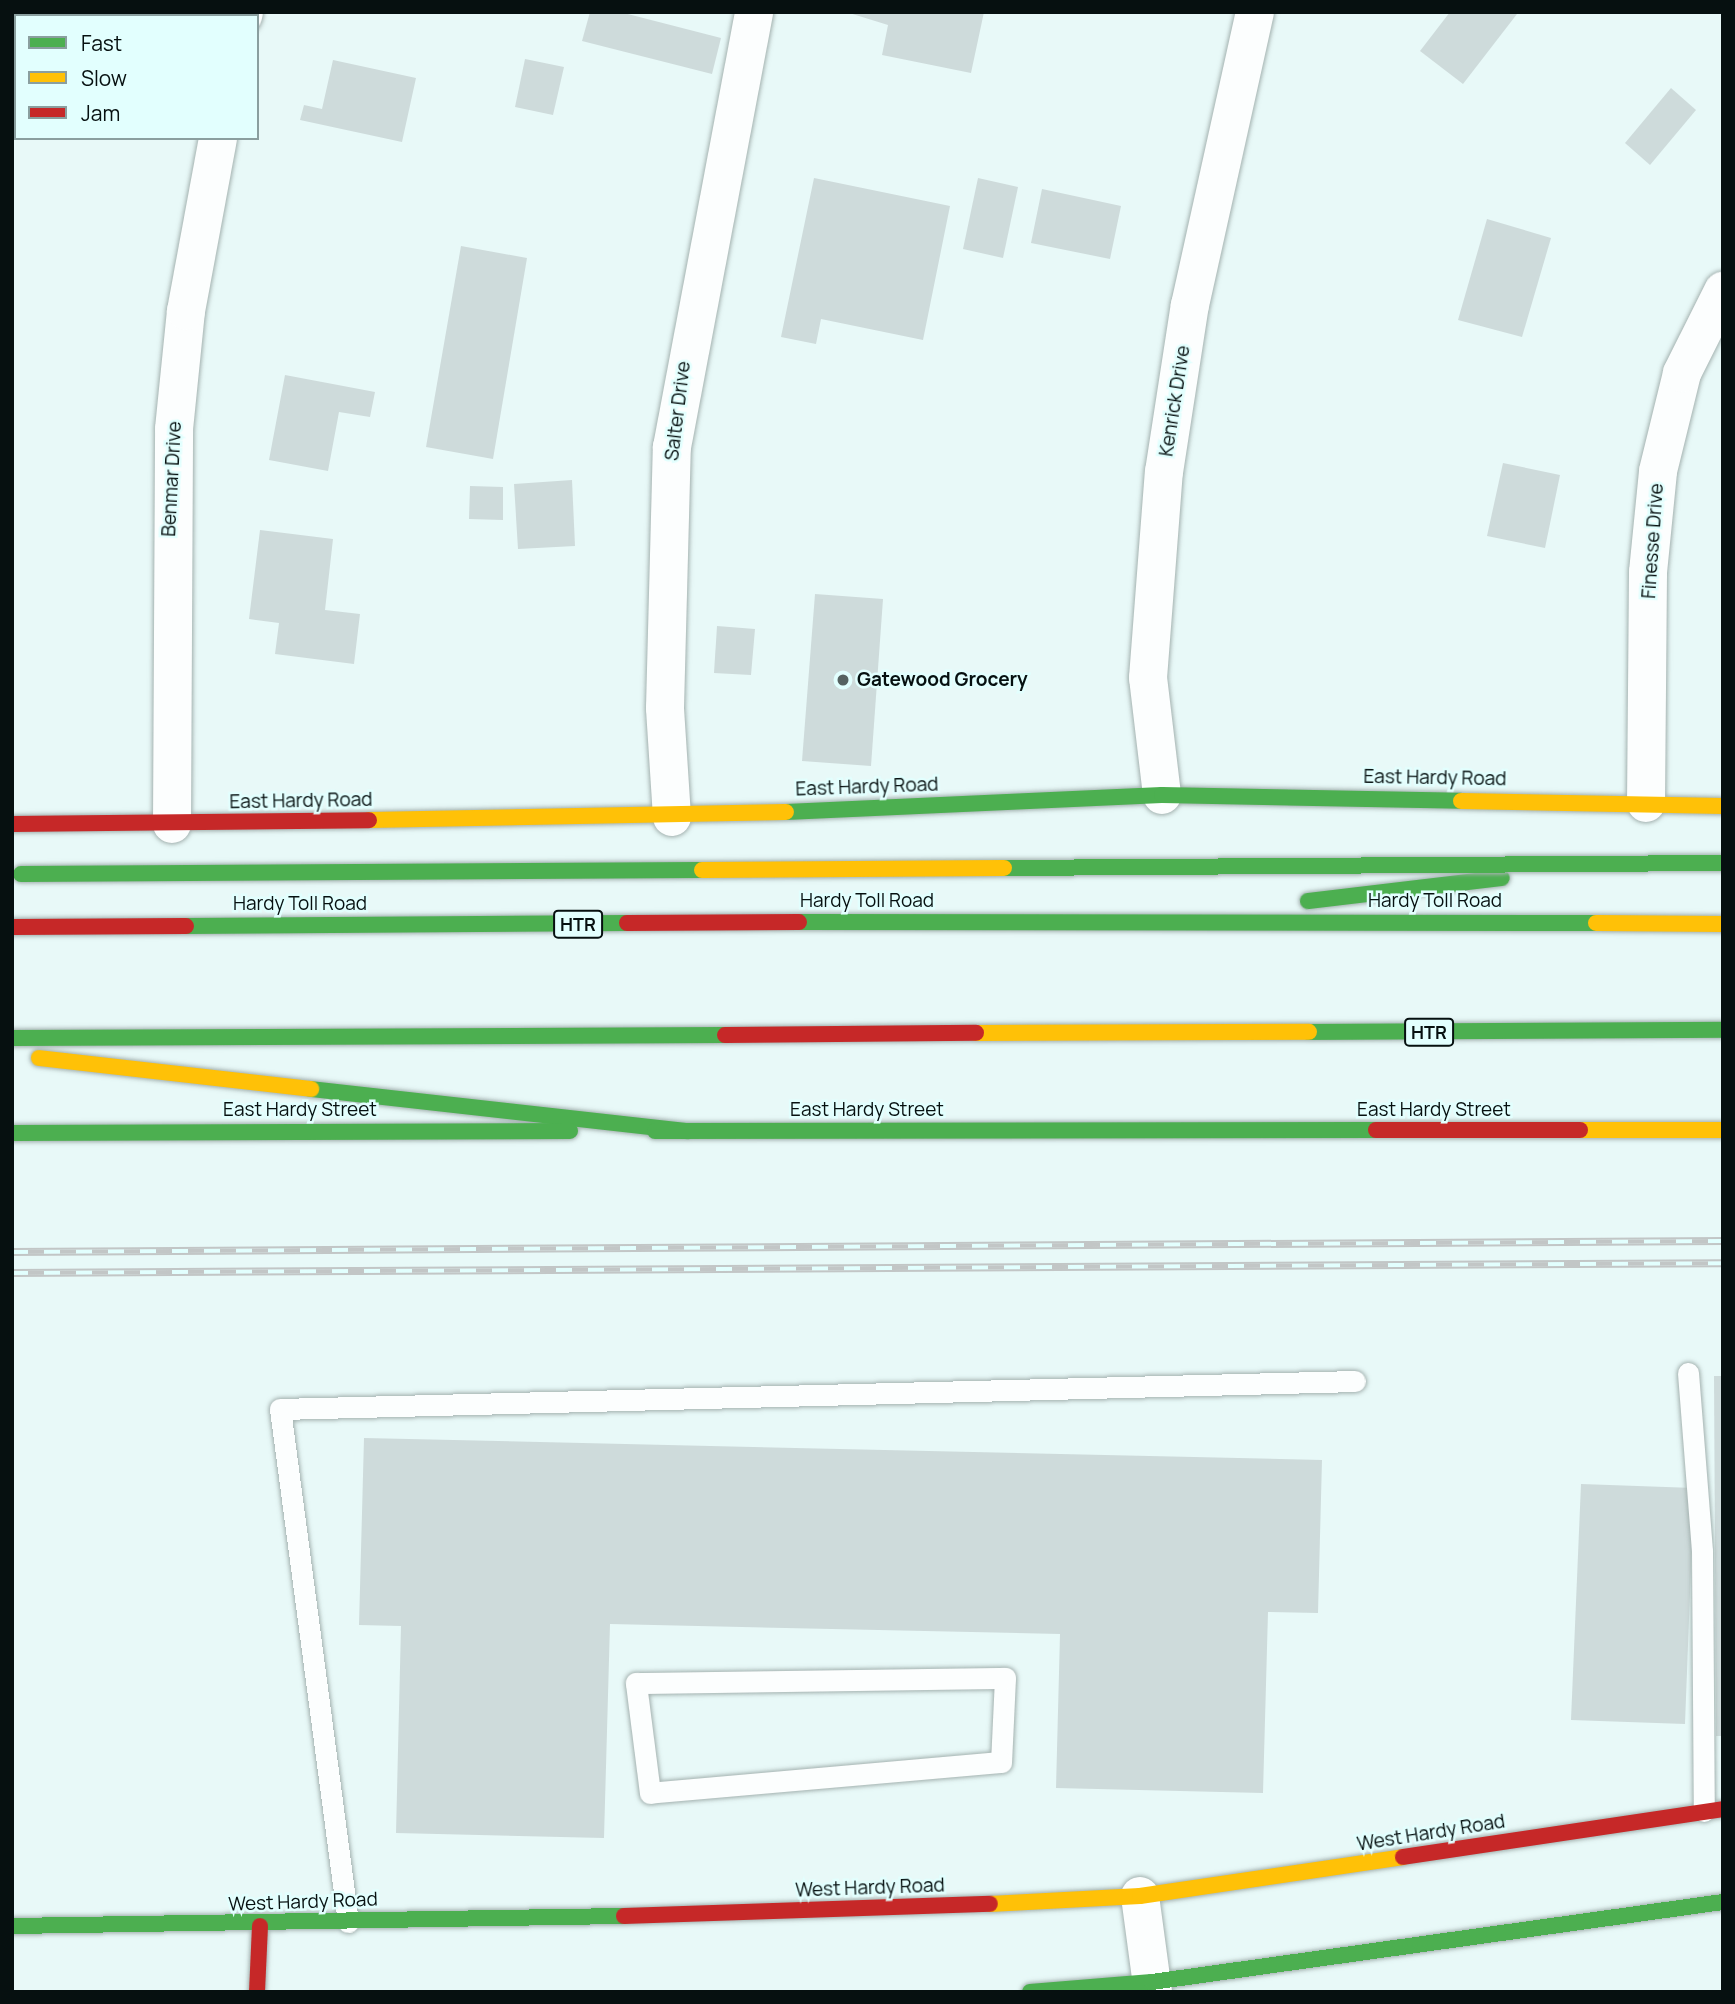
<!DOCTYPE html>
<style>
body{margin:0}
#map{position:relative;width:1735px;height:2004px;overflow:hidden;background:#e8f9f8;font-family:Manrope,sans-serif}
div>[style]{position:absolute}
.building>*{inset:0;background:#cedbdb}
.roads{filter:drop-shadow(0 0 2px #a4b2b0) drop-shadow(0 0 2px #a4b2b0)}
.lane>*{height:21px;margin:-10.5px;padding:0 10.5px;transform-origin:10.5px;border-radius:10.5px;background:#fcfefe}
.street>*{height:38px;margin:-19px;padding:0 19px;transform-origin:19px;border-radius:19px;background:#fcfefe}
.fast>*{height:16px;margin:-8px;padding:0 8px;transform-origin:8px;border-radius:8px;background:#4caf50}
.slow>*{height:16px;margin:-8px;padding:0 8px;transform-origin:8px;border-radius:8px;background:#ffc107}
.jam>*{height:16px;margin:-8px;padding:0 8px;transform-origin:8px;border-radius:8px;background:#c62828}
.rail>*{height:8px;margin-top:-4px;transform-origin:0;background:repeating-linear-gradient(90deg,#e2fffe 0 16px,#c2c6c6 0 32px);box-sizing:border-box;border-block:2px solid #c2c6c6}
.bridges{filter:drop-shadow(0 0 2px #a4b2b0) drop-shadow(0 0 2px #a4b2b0)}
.fast-bridge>*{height:16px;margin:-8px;padding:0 8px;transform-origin:8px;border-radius:8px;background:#4caf50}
.slow-bridge>*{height:16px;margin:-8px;padding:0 8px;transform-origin:8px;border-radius:8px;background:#ffc107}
.dots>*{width:19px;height:19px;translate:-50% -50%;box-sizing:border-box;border:4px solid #e2fffe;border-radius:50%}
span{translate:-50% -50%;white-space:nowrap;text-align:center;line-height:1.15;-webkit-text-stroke:5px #e2fffe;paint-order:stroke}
.shield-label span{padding:2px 5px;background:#e2fffe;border:2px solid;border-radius:5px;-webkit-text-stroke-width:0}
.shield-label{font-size:18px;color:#061010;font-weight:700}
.street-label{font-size:19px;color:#061010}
.poi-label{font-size:19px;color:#061010;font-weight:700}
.left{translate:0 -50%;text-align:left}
.frame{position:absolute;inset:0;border:14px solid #061010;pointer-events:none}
.legend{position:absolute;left:14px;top:14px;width:245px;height:126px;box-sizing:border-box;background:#e2fffe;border:2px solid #8a9f9f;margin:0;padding:9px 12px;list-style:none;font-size:21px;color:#061010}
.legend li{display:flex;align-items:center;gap:14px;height:35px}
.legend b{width:35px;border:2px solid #8a9f9f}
</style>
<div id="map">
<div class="building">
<div style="clip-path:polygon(590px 12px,620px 12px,721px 38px,712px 74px,582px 41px)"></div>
<div style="clip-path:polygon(846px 12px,984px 12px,971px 73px,882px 55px,888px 25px)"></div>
<div style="clip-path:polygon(1450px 12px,1517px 14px,1463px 84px,1420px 51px)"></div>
<div style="clip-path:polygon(525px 59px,564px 67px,553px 115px,515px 107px)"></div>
<div style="clip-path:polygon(333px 60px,416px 78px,402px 142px,300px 120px,304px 105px,322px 109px)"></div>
<div style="clip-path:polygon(1671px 88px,1696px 110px,1650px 165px,1625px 143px)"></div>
<div style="clip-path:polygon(814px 178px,950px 206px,923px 340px,821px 319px,816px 344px,781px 337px)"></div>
<div style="clip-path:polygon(978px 178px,1018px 187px,1003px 258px,963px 249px)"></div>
<div style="clip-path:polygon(1042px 189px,1121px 206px,1110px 259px,1031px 243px)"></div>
<div style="clip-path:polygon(1487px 219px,1551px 238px,1522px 337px,1458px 320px)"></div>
<div style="clip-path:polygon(461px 246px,527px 258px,493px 459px,426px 447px)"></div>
<div style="clip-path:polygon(285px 375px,375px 392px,370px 417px,339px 412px,328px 471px,269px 460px)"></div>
<div style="clip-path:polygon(1503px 463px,1560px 475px,1545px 548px,1487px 536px)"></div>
<div style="clip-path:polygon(572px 480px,575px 546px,518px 549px,514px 484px)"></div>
<div style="clip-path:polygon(470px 486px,503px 487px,503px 520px,469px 519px)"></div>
<div style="clip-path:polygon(260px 530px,333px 539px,325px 610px,360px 614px,354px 664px,275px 654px,279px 623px,249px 619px)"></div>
<div style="clip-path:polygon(815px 594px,883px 599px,871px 766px,802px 761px)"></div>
<div style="clip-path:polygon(717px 626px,755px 629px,751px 675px,714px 673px)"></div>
<div style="clip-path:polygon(1714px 1376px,1723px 1376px,1723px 1736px,1716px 1736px)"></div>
<div style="clip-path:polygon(364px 1438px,1322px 1460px,1318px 1613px,1268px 1612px,1263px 1793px,1056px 1788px,1060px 1634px,610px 1624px,604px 1838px,396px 1833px,401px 1626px,359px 1625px)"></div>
<div style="clip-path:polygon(1581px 1484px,1694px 1488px,1685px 1724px,1571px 1720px)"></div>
</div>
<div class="roads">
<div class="lane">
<div style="left:1688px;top:1373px;width:179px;rotate:85.5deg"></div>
<div style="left:1702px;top:1551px;width:260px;rotate:89.6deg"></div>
<div style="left:1005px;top:1678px;width:84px;rotate:92.7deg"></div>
<div style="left:1001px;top:1762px;width:352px;rotate:175deg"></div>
<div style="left:650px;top:1793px;width:111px;rotate:-97.3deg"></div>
<div style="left:636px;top:1683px;width:369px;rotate:-0.8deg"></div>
<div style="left:348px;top:1922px;width:517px;rotate:-97.55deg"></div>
<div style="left:280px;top:1409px;width:1075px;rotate:-1.49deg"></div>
</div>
<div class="street">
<div style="left:243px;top:16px;width:4px;rotate:-76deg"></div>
<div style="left:1162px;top:795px;width:118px;rotate:-96.8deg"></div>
<div style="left:1148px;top:678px;width:207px;rotate:-85.6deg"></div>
<div style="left:1164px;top:472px;width:169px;rotate:-81.2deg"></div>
<div style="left:1190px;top:305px;width:300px;rotate:-77.5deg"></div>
<div style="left:1646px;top:803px;width:231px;rotate:-89.5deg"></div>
<div style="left:1648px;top:572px;width:101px;rotate:-84.3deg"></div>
<div style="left:1658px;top:471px;width:101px;rotate:-76.2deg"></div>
<div style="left:1682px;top:373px;width:92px;rotate:-63.4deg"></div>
<div style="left:672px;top:817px;width:109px;rotate:-93.7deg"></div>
<div style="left:665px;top:708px;width:261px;rotate:-88.5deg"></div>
<div style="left:672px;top:447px;width:443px;rotate:-79.3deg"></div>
<div style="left:172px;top:824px;width:395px;rotate:-89.7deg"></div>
<div style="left:174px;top:429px;width:119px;rotate:-84.2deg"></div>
<div style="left:186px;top:311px;width:176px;rotate:-79.5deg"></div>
<div style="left:1140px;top:1896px;width:97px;rotate:82.3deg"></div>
</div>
<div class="fast">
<div style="left:786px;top:812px;width:376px;rotate:-2.6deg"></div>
<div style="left:1162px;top:795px;width:299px;rotate:1.1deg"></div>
<div style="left:1308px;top:901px;width:195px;rotate:-6.8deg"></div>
<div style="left:799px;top:922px;width:797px;rotate:0.07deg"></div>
<div style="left:186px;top:926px;width:441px;rotate:-0.4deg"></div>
<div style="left:1309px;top:1032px;width:414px;rotate:-0.3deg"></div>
<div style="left:12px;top:1038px;width:713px;rotate:-0.24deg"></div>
<div style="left:311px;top:1089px;width:378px;rotate:6.4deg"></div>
<div style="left:655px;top:1131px;width:721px;rotate:-0.08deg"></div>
<div style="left:12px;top:1133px;width:558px;rotate:-0.21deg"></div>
<div style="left:12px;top:1926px;width:612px;rotate:-0.94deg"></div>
<div style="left:1030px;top:1992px;width:122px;rotate:-4.7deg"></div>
<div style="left:1152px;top:1982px;width:577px;rotate:-7.98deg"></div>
</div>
<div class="slow">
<div style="left:1461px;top:801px;width:262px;rotate:1.1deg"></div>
<div style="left:369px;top:820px;width:417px;rotate:-1.1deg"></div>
<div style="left:1596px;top:923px;width:127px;rotate:0.5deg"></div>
<div style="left:976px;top:1033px;width:333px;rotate:-0.2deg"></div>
<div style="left:39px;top:1058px;width:274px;rotate:6.5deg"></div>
<div style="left:1580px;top:1130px;width:143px"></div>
<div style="left:990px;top:1904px;width:150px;rotate:-3.1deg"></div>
<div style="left:1140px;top:1896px;width:266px;rotate:-8.4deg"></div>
</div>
<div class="jam">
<div style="left:12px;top:824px;width:357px;rotate:-0.6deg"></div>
<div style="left:627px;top:923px;width:172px;rotate:-0.3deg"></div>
<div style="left:12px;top:927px;width:174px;rotate:-0.3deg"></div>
<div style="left:725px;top:1035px;width:251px;rotate:-0.5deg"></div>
<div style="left:1376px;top:1130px;width:204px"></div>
<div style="left:1403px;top:1857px;width:324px;rotate:-8.5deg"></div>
<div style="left:624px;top:1916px;width:366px;rotate:-1.9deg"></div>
<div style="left:257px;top:1992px;width:66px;rotate:-87.4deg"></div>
</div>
</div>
<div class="rail">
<div style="left:12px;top:1252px;width:1711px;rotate:-0.37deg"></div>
<div style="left:12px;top:1273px;width:1711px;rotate:-0.33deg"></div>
</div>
<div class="bridges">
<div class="fast-bridge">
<div style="left:1004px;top:868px;width:719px;rotate:-0.4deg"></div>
<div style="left:21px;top:874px;width:681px;rotate:-0.34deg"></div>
</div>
<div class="slow-bridge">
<div style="left:702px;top:870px;width:302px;rotate:-0.4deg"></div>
</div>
</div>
<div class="dots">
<div style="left:843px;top:680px;background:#556261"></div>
</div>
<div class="shield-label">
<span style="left:578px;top:924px">HTR</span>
<span style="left:1429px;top:1032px">HTR</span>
</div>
<div class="street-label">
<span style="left:1175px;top:401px;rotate:-81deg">Kenrick Drive</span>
<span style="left:678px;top:411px;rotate:-83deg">Salter Drive</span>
<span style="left:172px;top:479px;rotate:-87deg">Benmar Drive</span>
<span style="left:1653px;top:541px;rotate:-86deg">Finesse Drive</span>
<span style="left:1435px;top:778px;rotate:1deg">East Hardy Road</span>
<span style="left:867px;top:787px;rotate:-2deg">East Hardy Road</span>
<span style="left:301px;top:801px;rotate:-1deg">East Hardy Road</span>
<span style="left:867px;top:901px">Hardy Toll Road</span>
<span style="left:1435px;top:901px">Hardy Toll Road</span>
<span style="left:300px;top:904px">Hardy Toll Road</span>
<span style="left:300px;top:1110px">East Hardy Street</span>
<span style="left:867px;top:1110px">East Hardy Street</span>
<span style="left:1434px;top:1110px">East Hardy Street</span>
<span style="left:1431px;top:1833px;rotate:-9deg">West Hardy Road</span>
<span style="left:870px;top:1888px;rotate:-2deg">West Hardy Road</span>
<span style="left:303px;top:1902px;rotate:-2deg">West Hardy Road</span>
</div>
<div class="poi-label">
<span class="left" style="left:857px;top:680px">Gatewood Grocery</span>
</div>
<div class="frame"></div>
<ul class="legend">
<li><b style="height:9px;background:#4caf50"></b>Fast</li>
<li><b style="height:9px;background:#ffc107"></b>Slow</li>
<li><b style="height:9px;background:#c62828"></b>Jam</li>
</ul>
</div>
